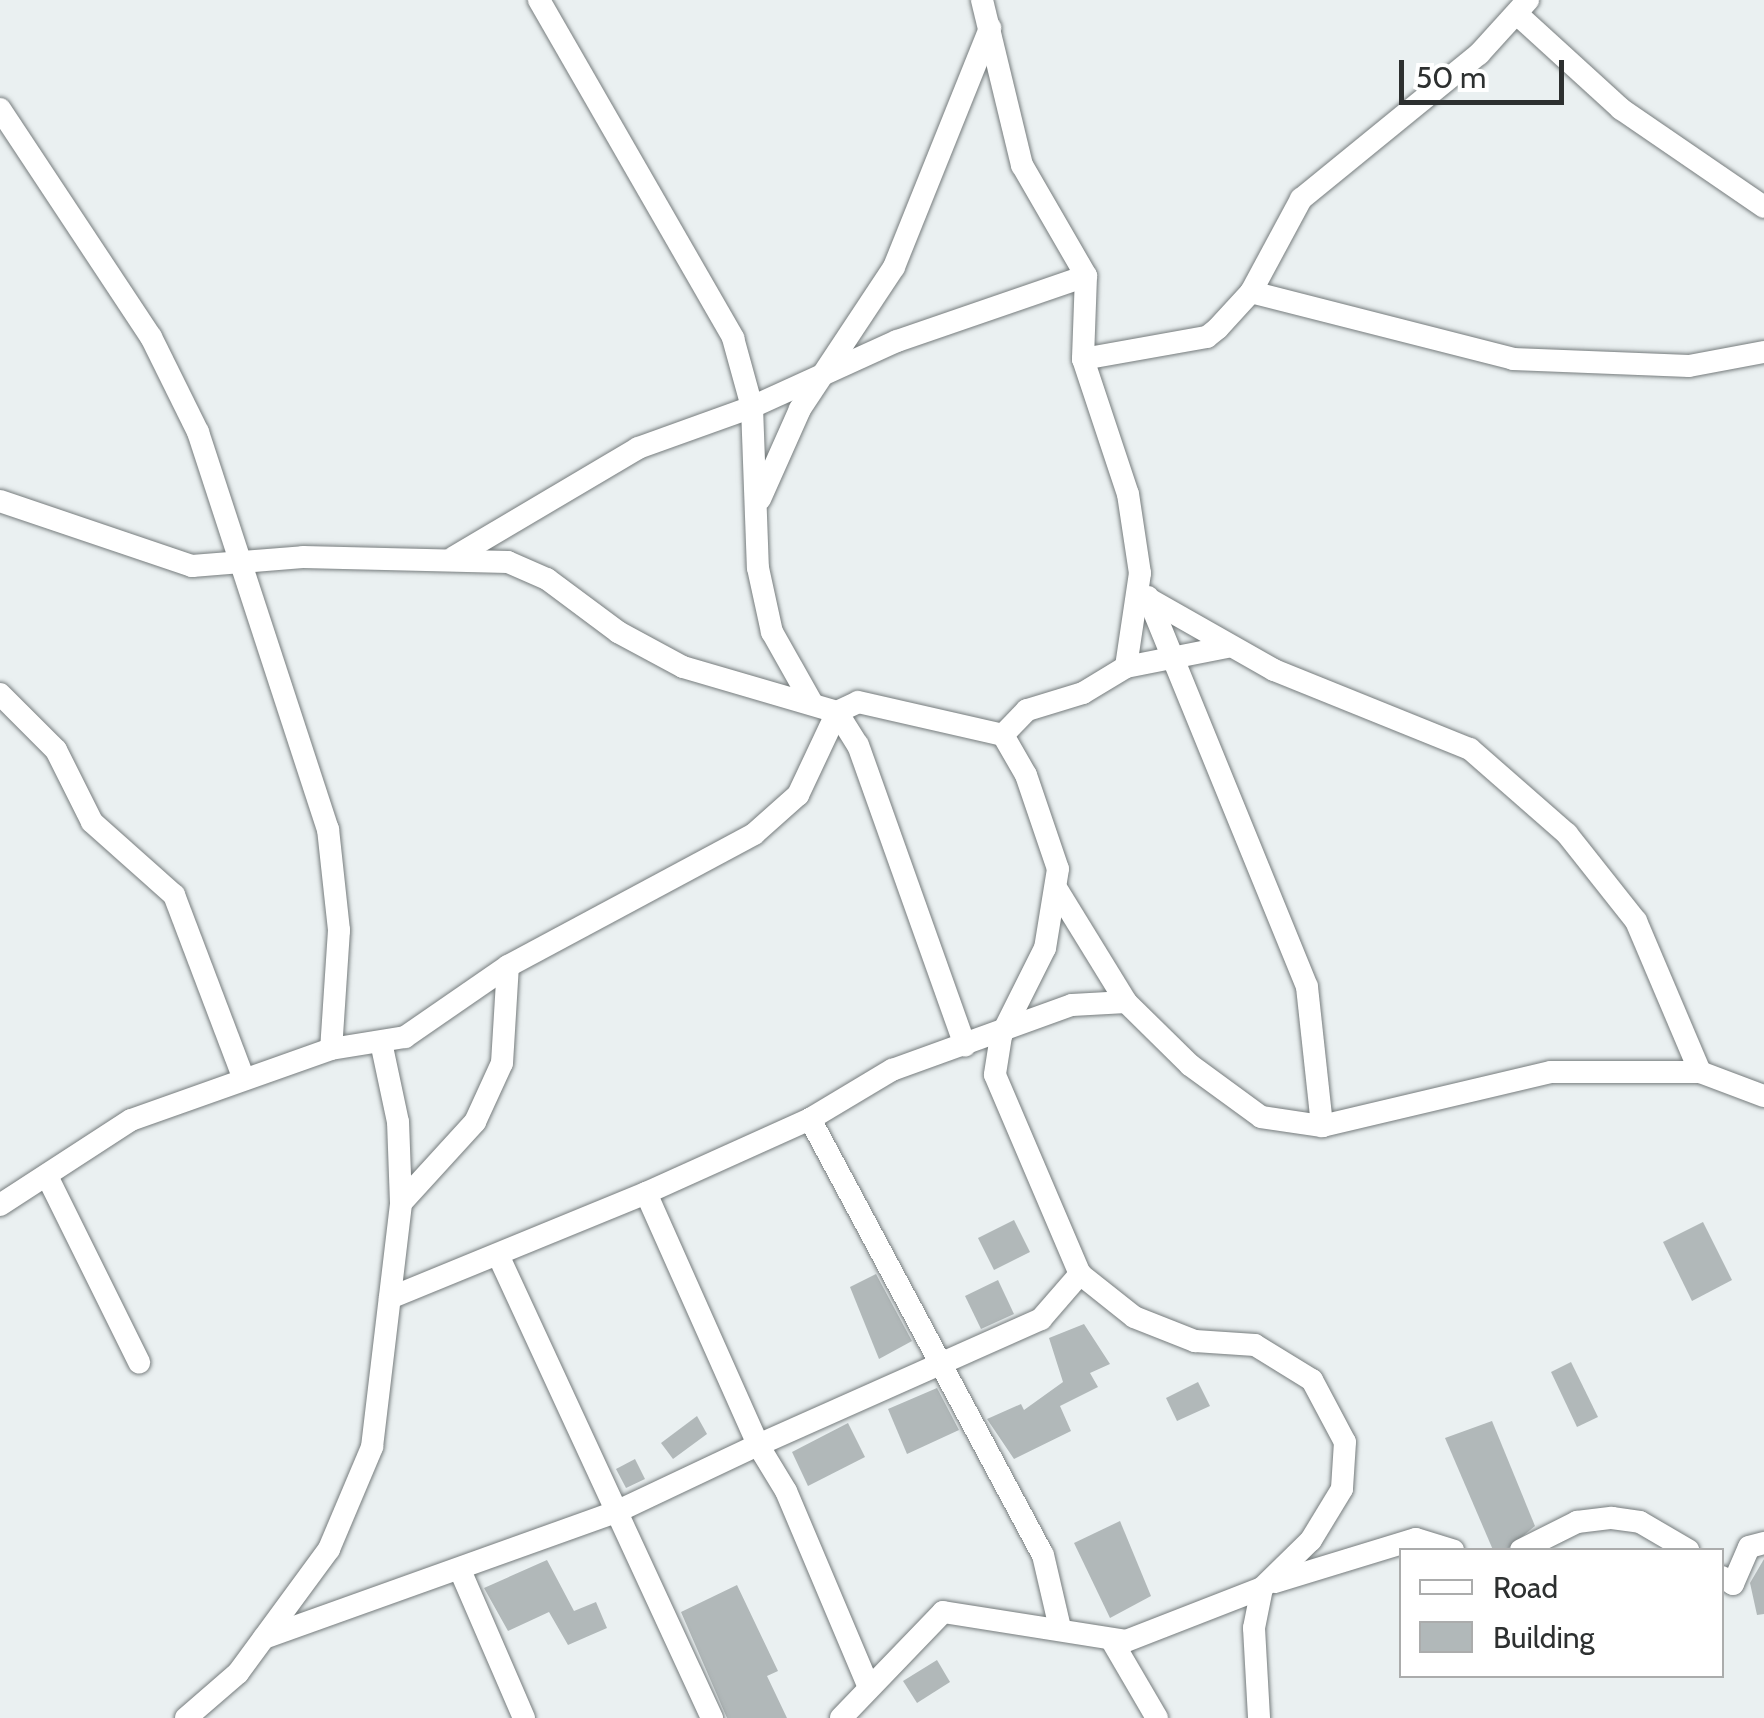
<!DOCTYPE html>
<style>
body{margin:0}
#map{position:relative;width:1764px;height:1718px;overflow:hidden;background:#eaf0f1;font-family:Cabin,sans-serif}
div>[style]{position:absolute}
.building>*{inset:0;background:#b1b8b9}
.roads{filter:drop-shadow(0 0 2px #767c7d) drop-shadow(0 0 2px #767c7d)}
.minor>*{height:22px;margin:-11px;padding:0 11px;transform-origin:11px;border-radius:11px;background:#fff}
span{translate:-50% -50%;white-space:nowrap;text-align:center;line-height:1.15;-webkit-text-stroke:9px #fff;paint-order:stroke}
.legend{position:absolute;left:1399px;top:1548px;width:325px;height:130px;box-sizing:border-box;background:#fff;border:2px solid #abacac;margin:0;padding:12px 18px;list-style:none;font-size:30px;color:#2d3030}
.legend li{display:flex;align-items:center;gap:20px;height:50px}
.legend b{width:50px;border:2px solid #abacac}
.scale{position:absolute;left:1399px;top:60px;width:165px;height:45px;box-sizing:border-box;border:5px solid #2d3030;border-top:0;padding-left:12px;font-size:30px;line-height:35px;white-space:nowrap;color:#2d3030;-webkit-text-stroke:8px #fff;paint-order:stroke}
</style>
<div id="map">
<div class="building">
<div style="clip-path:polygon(1014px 1220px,1030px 1252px,994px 1270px,978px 1238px)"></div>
<div style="clip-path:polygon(1703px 1222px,1732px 1280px,1692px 1301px,1663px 1242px)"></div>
<div style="clip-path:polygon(876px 1274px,912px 1341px,879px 1359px,850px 1287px)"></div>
<div style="clip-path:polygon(998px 1280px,1014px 1314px,981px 1329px,965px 1296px)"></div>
<div style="clip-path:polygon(1084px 1324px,1110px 1364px,1090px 1373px,1098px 1387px,1060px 1406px,1071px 1431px,1014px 1459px,987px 1419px,1021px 1404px,1024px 1410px,1063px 1382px,1049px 1338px)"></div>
<div style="clip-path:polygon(1571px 1362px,1598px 1417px,1577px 1427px,1551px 1372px)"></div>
<div style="clip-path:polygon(1198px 1382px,1210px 1406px,1177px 1421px,1166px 1398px)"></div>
<div style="clip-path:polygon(937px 1388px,959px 1430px,907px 1454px,888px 1409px)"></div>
<div style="clip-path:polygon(697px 1416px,707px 1434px,673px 1459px,661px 1443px)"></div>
<div style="clip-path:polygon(1492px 1421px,1535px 1526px,1506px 1550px,1493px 1550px,1445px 1438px)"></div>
<div style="clip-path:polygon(848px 1423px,865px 1457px,808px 1486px,792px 1452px)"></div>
<div style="clip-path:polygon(635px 1459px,645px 1479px,626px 1488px,616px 1469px)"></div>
<div style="clip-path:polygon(1120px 1521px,1151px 1596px,1110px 1618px,1074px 1543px)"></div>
<div style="clip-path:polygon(1764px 1559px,1764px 1614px,1757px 1615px,1750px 1583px)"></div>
<div style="clip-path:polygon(547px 1560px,574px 1611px,596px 1602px,607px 1628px,568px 1645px,549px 1612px,508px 1631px,484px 1588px)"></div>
<div style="clip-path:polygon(737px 1585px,778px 1671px,767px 1676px,787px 1718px,727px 1718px,681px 1612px)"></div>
<div style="clip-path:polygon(937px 1660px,950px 1682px,917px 1703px,903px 1681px)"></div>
</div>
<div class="roads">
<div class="minor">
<div style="left:539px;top:0;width:390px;rotate:60.1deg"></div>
<div style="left:733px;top:338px;width:72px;rotate:74.6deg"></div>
<div style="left:752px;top:407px;width:161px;rotate:87.9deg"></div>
<div style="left:758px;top:568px;width:66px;rotate:77.7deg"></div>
<div style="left:772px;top:632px;width:81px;rotate:60.6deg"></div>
<div style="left:982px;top:0;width:170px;rotate:76.4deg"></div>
<div style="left:1022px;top:165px;width:128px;rotate:60deg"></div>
<div style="left:1086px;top:276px;width:83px;rotate:92.1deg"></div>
<div style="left:1083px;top:359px;width:142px;rotate:71.6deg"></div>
<div style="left:1128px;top:494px;width:80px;rotate:81.4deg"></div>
<div style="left:1140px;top:573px;width:95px;rotate:98.5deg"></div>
<div style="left:1126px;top:667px;width:50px;rotate:148.8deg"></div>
<div style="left:1083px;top:693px;width:59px;rotate:163.1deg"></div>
<div style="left:1027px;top:710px;width:35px;rotate:134deg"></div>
<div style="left:1003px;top:735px;width:46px;rotate:60.1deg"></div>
<div style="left:1026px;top:775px;width:99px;rotate:71.2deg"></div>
<div style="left:1058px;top:869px;width:80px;rotate:99.3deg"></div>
<div style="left:1045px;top:948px;width:98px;rotate:116.6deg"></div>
<div style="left:1001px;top:1036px;width:39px;rotate:99deg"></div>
<div style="left:995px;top:1075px;width:216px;rotate:66.9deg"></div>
<div style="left:1080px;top:1274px;width:69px;rotate:38.5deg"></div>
<div style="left:1134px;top:1317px;width:66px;rotate:21.5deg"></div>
<div style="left:1195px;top:1341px;width:60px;rotate:3.8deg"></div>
<div style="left:1255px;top:1345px;width:67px;rotate:31.6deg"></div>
<div style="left:1312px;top:1380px;width:70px;rotate:62deg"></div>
<div style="left:1345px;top:1442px;width:47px;rotate:93.7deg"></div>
<div style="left:1342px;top:1489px;width:60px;rotate:121.3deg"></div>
<div style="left:1311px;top:1540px;width:69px;rotate:135.6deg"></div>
<div style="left:1262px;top:1588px;width:41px;rotate:101.3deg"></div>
<div style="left:1254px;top:1628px;width:90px;rotate:86.8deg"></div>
<div style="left:1517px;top:14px;width:141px;rotate:42.4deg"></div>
<div style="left:1621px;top:109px;width:173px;rotate:34.4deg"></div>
<div style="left:0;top:109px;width:273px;rotate:56.5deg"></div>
<div style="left:151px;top:337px;width:106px;rotate:63.7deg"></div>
<div style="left:198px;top:432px;width:418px;rotate:71.9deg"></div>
<div style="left:328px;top:829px;width:102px;rotate:83.8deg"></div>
<div style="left:339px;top:930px;width:119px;rotate:93.8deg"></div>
<div style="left:1251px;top:292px;width:270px;rotate:14.3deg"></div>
<div style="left:1513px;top:359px;width:176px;rotate:2.3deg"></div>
<div style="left:1689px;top:366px;width:76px;rotate:-10.6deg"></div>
<div style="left:1083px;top:359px;width:126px;rotate:-10.1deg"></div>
<div style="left:1207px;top:337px;width:14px;rotate:-39deg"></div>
<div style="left:1218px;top:328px;width:49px;rotate:-47.5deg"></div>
<div style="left:1251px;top:292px;width:106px;rotate:-61.7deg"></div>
<div style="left:1301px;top:199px;width:230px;rotate:-39.2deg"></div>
<div style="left:1479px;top:54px;width:73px;rotate:-47.8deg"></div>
<div style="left:760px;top:499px;width:98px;rotate:-66deg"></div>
<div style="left:800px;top:409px;width:170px;rotate:-56.5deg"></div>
<div style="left:894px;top:267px;width:258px;rotate:-68.1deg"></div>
<div style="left:0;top:501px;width:203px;rotate:18.7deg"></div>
<div style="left:192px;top:566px;width:111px;rotate:-4.6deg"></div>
<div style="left:303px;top:557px;width:205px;rotate:1.4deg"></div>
<div style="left:508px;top:562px;width:43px;rotate:23.6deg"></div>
<div style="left:547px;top:579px;width:89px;rotate:36.7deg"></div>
<div style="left:618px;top:632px;width:74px;rotate:28.3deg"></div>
<div style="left:683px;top:667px;width:160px;rotate:16.3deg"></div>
<div style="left:837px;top:712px;width:39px;rotate:58deg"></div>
<div style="left:858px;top:745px;width:319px;rotate:70.4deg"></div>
<div style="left:454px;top:557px;width:214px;rotate:-30.6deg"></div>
<div style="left:638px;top:448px;width:121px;rotate:-19.8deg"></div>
<div style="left:752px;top:407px;width:159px;rotate:-24.5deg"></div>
<div style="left:897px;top:341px;width:200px;rotate:-19deg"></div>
<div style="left:1148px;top:597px;width:421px;rotate:67.8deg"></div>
<div style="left:1307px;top:987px;width:140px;rotate:83.8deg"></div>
<div style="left:1149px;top:599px;width:144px;rotate:29.6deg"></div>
<div style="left:1274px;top:670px;width:211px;rotate:22deg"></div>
<div style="left:1470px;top:749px;width:129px;rotate:41.2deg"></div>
<div style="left:1567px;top:834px;width:111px;rotate:51.6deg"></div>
<div style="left:1636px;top:921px;width:164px;rotate:67deg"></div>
<div style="left:1126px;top:667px;width:103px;rotate:-11.2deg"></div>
<div style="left:0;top:694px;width:79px;rotate:45deg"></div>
<div style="left:56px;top:750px;width:80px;rotate:63.4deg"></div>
<div style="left:92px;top:822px;width:110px;rotate:41.7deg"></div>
<div style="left:174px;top:895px;width:195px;rotate:69.2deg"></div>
<div style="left:1056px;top:888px;width:134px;rotate:58.4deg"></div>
<div style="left:810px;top:1119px;width:494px;rotate:61.9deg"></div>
<div style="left:1043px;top:1555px;width:75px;rotate:76.9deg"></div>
<div style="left:47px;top:1176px;width:208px;rotate:63.7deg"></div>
<div style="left:646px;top:1193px;width:276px;rotate:66deg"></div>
<div style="left:758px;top:1445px;width:310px;rotate:-24deg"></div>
<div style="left:1041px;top:1319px;width:60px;rotate:-49.1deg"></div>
<div style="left:401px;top:1203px;width:110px;rotate:-47.6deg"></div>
<div style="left:475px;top:1122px;width:65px;rotate:-65.4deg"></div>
<div style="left:502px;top:1063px;width:97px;rotate:-86.5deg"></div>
<div style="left:0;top:1205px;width:156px;rotate:-33deg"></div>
<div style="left:131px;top:1120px;width:212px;rotate:-19.5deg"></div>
<div style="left:331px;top:1049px;width:75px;rotate:-9.2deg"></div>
<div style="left:405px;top:1037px;width:125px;rotate:-34.6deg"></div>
<div style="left:508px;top:966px;width:279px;rotate:-28.2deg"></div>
<div style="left:754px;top:834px;width:59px;rotate:-41.6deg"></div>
<div style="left:798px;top:795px;width:92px;rotate:-64.8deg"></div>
<div style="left:837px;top:712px;width:23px;rotate:-25deg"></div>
<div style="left:858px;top:702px;width:149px;rotate:12.8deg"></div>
<div style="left:499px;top:1257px;width:508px;rotate:65.2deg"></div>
<div style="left:390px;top:1298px;width:277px;rotate:-22.3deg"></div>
<div style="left:646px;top:1193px;width:180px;rotate:-24.3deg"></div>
<div style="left:810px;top:1119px;width:96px;rotate:-30.9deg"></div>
<div style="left:892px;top:1070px;width:191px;rotate:-19.9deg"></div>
<div style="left:1072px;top:1005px;width:54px;rotate:-3.2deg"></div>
<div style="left:1126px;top:1002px;width:90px;rotate:44.5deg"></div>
<div style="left:1190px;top:1065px;width:88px;rotate:36.2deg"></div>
<div style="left:1261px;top:1117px;width:62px;rotate:8.4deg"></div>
<div style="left:1322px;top:1126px;width:235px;rotate:-13.3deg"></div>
<div style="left:1551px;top:1072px;width:149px"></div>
<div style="left:1700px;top:1072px;width:68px;rotate:20.6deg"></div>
<div style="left:1521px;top:1550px;width:63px;rotate:-26.6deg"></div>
<div style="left:1577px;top:1522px;width:35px;rotate:-7deg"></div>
<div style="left:1612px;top:1518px;width:28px;rotate:8deg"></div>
<div style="left:1640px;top:1522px;width:56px;rotate:30.3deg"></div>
<div style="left:460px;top:1570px;width:161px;rotate:66.6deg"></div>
<div style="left:1722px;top:1577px;width:13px;rotate:32deg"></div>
<div style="left:1733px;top:1584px;width:40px;rotate:-66.6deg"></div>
<div style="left:1749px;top:1547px;width:16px;rotate:-15deg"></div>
<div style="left:1275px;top:1582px;width:147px;rotate:-17deg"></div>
<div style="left:1416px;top:1539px;width:39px;rotate:17deg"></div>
<div style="left:264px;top:1638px;width:374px;rotate:-19.7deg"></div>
<div style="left:616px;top:1512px;width:157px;rotate:-25.3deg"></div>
<div style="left:758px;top:1445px;width:54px;rotate:58.7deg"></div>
<div style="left:786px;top:1491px;width:211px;rotate:67.1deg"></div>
<div style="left:1112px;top:1641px;width:89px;rotate:59.7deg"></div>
<div style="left:186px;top:1718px;width:69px;rotate:-40.9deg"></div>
<div style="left:238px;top:1673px;width:154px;rotate:-53.7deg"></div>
<div style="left:329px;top:1549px;width:111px;rotate:-67.1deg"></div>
<div style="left:372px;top:1447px;width:246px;rotate:-83.2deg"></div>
<div style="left:401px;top:1203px;width:81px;rotate:-92.1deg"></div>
<div style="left:398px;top:1122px;width:82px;rotate:-102deg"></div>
<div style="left:841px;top:1718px;width:147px;rotate:-46.1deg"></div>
<div style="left:943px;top:1612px;width:185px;rotate:9deg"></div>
<div style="left:1126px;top:1641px;width:146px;rotate:-21.3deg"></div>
</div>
</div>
<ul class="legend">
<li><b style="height:12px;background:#fff"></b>Road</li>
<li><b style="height:28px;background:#b1b8b9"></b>Building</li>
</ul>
<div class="scale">50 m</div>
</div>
